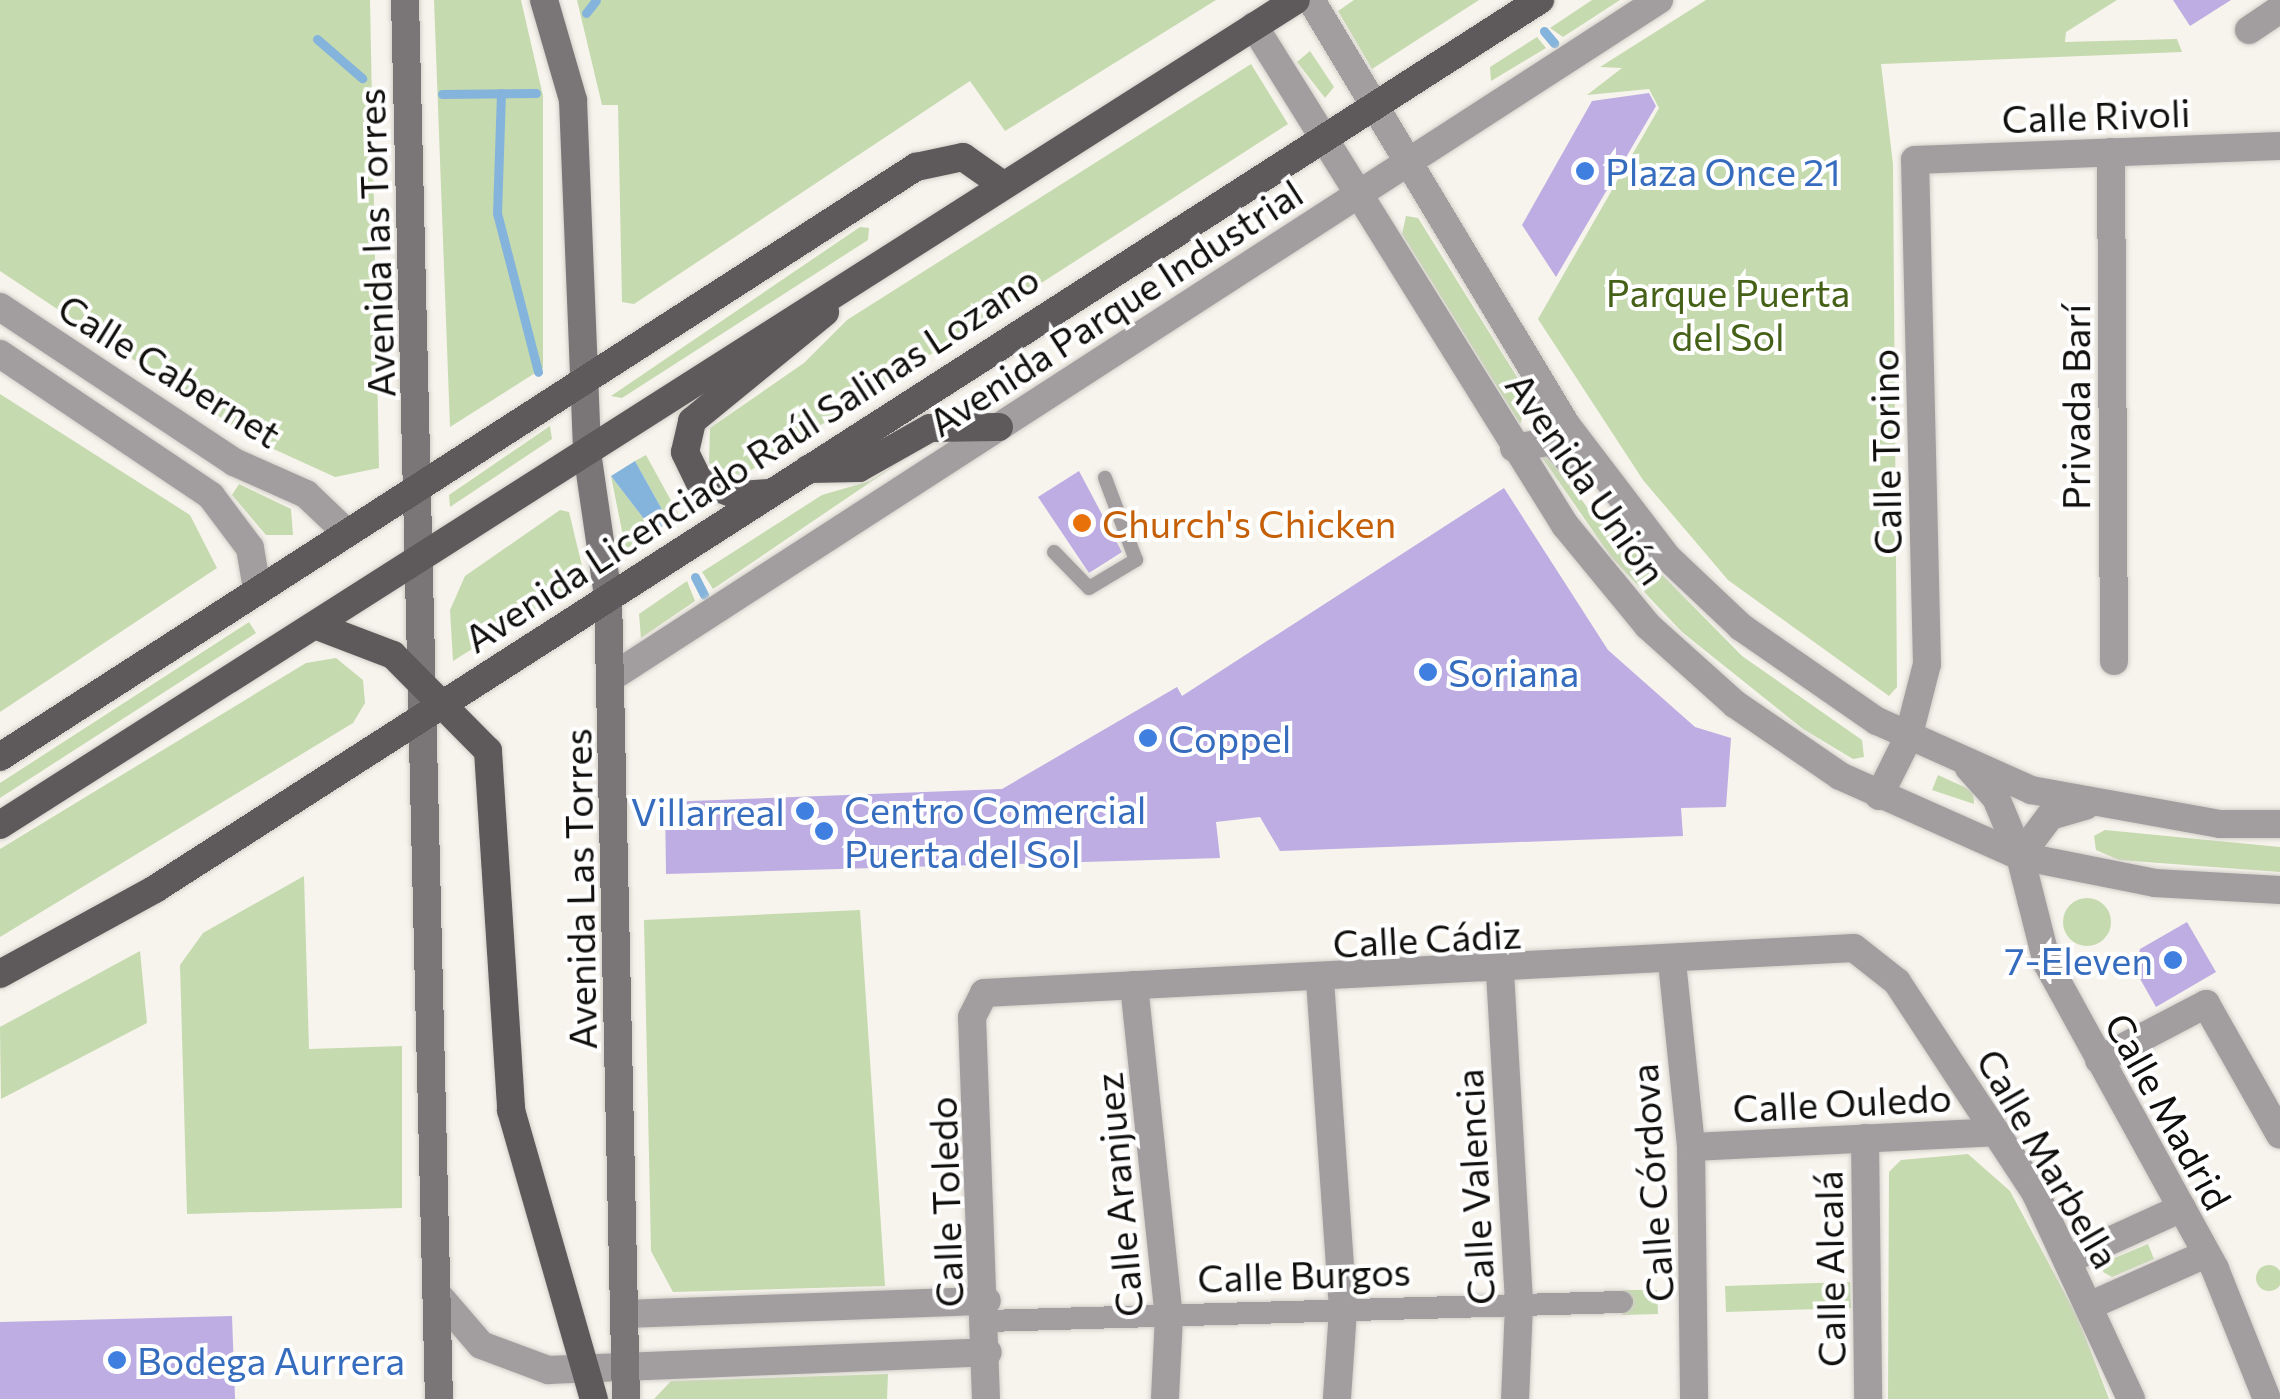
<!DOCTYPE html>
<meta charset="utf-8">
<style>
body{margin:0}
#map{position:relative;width:2280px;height:1399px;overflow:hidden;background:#f7f4ed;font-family:Commissioner,sans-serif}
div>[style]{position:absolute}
.green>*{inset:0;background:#c6daaf}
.round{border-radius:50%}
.water>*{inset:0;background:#84b4db}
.stream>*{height:9px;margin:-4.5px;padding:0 4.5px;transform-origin:4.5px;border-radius:4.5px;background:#84b4db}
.building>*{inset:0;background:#beade2}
.roads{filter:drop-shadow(0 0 2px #d2cfc9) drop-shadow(0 0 2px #d2cfc9)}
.service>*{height:14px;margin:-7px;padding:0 7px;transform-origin:7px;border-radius:7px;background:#a29ea0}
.pedestrian>*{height:22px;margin:-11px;padding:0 11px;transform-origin:11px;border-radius:11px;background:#a29ea0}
.minor>*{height:28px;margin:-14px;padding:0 14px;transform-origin:14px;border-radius:14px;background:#a29ea0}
.tertiary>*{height:28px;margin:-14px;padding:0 14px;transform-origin:14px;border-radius:14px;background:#a29ea0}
.secondary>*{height:28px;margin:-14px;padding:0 14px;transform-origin:14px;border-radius:14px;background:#7a7678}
.primary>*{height:28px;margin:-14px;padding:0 14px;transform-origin:14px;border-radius:14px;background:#5e595b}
.dots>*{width:28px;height:28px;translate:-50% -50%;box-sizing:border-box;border:5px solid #fff;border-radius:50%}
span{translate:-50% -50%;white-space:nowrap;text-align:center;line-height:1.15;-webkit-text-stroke:8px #fff;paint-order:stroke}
.street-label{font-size:38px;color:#100f0d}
.shop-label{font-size:38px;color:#366cbe}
.left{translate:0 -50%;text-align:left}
.right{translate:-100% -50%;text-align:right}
.park-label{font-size:38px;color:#456117}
.food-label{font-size:38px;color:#c56008}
</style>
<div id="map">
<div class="green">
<div style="clip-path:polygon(0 0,370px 0,379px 468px,335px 477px,256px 441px,0 271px)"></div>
<div style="clip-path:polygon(434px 0,521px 0,543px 96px,543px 368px,450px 427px)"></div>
<div style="clip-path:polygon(577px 0,1216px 0,1005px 131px,970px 81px,634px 304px,622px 302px,618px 105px,602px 105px)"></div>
<div style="clip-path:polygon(1354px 0,1479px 0,1372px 69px,1338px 11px)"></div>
<div style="clip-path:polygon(1592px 0,1620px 0,1563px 37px,1550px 28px)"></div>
<div style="clip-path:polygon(1706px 0,2117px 0,2066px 32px,2065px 42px,2177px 39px,2182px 52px,1881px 64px,1893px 164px,1897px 687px,1889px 696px,1728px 580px,1643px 480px,1538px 319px,1659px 108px,1649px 89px,1587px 95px,1622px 68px,1600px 67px)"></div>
<div style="clip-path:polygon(1537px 37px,1546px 48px,1491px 81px,1490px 67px)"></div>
<div style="clip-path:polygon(1310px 51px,1334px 87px,1325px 98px,1297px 62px)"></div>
<div style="clip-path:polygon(1251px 64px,1288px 124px,742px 476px,709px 463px,710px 428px,804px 363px,847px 320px)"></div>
<div style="clip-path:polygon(1406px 216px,1418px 218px,1530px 398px,1520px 424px,1402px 234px)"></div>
<div style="clip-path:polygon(860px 227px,869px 228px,868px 240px,622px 398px,611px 396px)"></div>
<div style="clip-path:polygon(0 394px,190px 515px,217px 568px,0 712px)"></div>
<div style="clip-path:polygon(550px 426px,552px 439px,450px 507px,449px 495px)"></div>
<div style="clip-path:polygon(931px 441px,713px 589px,702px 572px,822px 495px,870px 481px)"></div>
<div style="clip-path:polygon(1544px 448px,1597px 521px,1619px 531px,1742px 656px,1862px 740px,1864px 757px,1853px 759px,1803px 729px,1682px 632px,1611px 557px,1539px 453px)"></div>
<div style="clip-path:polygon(646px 455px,680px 517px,669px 522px,635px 461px)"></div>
<div style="clip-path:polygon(611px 476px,654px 532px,626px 551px)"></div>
<div style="clip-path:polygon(239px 484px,291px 509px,293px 535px,266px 535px,232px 495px)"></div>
<div style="clip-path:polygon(560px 510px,569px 512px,583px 570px,577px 583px,453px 661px,450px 610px,465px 576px)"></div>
<div style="clip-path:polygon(687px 581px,695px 601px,641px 638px,639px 614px)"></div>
<div style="clip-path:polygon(249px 622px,256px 633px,0 798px,0 783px)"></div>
<div style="clip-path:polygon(336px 658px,363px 680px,365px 703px,353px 723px,0 937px,0 849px,306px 663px)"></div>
<div style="clip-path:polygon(1938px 775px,1973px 791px,1974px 804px,1932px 790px)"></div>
<div style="clip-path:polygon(2105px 830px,2280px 847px,2280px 872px,2119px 860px,2096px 850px,2094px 836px)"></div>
<div style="clip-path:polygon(304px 876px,309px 1049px,402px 1046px,402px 1208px,187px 1214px,180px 965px,203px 933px)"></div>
<div class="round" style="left:2063px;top:898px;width:48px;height:48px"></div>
<div style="clip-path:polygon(860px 910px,885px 1286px,673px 1292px,651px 1251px,644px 920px)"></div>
<div style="clip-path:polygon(140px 951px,147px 1023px,1px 1099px,0 1027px)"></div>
<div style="clip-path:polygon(1968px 1154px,2010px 1191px,2078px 1318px,2109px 1399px,1888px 1399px,1889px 1172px,1901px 1160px)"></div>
<div style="clip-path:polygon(2148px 1244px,2154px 1259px,2112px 1277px,2103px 1272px,2105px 1262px)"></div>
<div class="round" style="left:2256px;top:1265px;width:26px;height:26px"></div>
<div style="clip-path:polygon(1850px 1282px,1851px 1308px,1726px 1312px,1725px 1286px)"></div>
<div style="clip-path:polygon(1622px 1290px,1657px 1290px,1658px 1314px,1622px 1315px)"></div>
<div style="clip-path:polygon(888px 1374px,887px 1399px,654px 1399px,671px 1381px)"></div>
</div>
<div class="water">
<div style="clip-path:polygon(635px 461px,669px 522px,654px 532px,611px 476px)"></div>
</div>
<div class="stream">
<div style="left:586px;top:13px;width:16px;rotate:-52deg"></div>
<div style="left:1544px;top:31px;width:16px;rotate:50deg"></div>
<div style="left:317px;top:39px;width:60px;rotate:40.9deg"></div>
<div style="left:501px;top:93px;width:120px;rotate:91.9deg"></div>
<div style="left:497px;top:213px;width:164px;rotate:75.5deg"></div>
<div style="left:442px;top:94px;width:94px;rotate:-0.6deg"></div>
<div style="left:695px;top:577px;width:20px;rotate:63deg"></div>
</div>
<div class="building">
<div style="clip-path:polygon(2173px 0,2231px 0,2190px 26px)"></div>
<div style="clip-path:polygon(1649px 93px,1656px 106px,1556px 277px,1522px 225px,1592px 101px)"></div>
<div style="clip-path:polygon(1079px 471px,1122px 552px,1089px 573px,1038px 497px)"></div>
<div style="clip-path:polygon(1504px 488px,1608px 650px,1695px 727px,1731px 738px,1726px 807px,1681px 808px,1683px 836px,1280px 851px,1260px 817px,1216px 822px,1220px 858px,666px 874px,665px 802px,1002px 789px,1177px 687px,1182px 696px)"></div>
<div style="clip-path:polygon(2187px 922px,2216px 972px,2156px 1007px,2135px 970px,2140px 949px)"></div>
<div style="clip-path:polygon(232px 1316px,235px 1399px,0 1399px,0 1322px)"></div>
</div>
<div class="roads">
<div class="service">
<div style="left:1054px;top:552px;width:50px;rotate:45.8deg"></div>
<div style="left:1089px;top:588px;width:55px;rotate:-30.8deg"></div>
<div style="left:1136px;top:560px;width:88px;rotate:-110.7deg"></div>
</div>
<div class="pedestrian">
<div style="left:988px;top:1321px;width:634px;rotate:-1.72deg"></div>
</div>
<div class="minor">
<div style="left:2249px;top:30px;width:37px;rotate:-34deg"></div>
<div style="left:2111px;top:152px;width:509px;rotate:89.66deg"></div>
<div style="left:0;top:307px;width:281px;rotate:33.5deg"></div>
<div style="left:234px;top:462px;width:79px;rotate:24deg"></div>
<div style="left:306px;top:494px;width:55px;rotate:43.5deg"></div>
<div style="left:0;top:354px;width:254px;rotate:33.9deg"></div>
<div style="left:211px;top:496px;width:65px;rotate:53.1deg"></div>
<div style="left:250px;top:548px;width:42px;rotate:80.3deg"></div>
<div style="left:1908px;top:738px;width:76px;rotate:-75.6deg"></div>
<div style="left:1927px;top:664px;width:504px;rotate:-91.36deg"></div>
<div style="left:1915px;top:160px;width:365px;rotate:-2.2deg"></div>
<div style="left:2020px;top:856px;width:110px;rotate:75.8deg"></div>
<div style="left:2047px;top:963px;width:349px;rotate:61.2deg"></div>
<div style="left:2215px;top:1269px;width:140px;rotate:68.2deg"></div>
<div style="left:1672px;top:962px;width:186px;rotate:84.1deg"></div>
<div style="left:1691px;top:1147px;width:252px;rotate:89.3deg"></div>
<div style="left:1500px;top:972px;width:334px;rotate:86.7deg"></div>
<div style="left:1519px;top:1305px;width:94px;rotate:92.4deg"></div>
<div style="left:1320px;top:980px;width:331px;rotate:86deg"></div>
<div style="left:1343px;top:1310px;width:89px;rotate:93.9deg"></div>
<div style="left:1134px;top:985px;width:333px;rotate:84deg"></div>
<div style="left:1169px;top:1316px;width:83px;rotate:92.8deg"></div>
<div style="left:2099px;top:1060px;width:121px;rotate:-27.6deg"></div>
<div style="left:2206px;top:1004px;width:150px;rotate:60.5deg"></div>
<div style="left:1865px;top:1138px;width:261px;rotate:89.3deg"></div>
<div style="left:1691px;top:1147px;width:305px;rotate:-2.8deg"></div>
<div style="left:2070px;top:1259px;width:123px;rotate:-24.5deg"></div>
<div style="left:437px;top:1294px;width:67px;rotate:49.2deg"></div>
<div style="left:481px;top:1345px;width:72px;rotate:20.5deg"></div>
<div style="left:548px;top:1370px;width:440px;rotate:-2.3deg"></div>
<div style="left:2091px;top:1305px;width:126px;rotate:-23.9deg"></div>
<div style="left:625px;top:1314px;width:362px;rotate:-2.1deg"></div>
<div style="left:986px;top:1399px;width:382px;rotate:-92.1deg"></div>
<div style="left:972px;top:1017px;width:27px;rotate:-63deg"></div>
<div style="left:984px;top:993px;width:871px;rotate:-2.96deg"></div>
<div style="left:1854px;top:948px;width:55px;rotate:38.3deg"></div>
<div style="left:1897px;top:982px;width:251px;rotate:56.7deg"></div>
<div style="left:2035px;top:1192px;width:228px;rotate:65.1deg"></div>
</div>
<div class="tertiary">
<div style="left:1311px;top:0;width:498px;rotate:59deg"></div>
<div style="left:1568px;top:427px;width:163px;rotate:52.7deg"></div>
<div style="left:1667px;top:557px;width:102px;rotate:43.4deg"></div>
<div style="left:1741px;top:627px;width:165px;rotate:34.7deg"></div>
<div style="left:1877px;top:721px;width:169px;rotate:24.1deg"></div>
<div style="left:2031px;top:790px;width:192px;rotate:10.2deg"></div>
<div style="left:2220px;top:824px;width:60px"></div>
<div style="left:1254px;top:26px;width:588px;rotate:58.07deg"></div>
<div style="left:1565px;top:525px;width:131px;rotate:50.6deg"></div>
<div style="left:1648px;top:626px;width:117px;rotate:41.9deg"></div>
<div style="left:1735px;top:704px;width:127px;rotate:34.4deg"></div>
<div style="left:1840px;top:776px;width:197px;rotate:24deg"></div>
<div style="left:2020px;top:856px;width:138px;rotate:11.3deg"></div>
<div style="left:2155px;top:883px;width:125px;rotate:3.2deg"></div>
<div style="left:1514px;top:448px;width:39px;rotate:-10deg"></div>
<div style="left:1552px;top:441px;width:44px;rotate:48.7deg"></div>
<div style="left:612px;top:677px;width:1247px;rotate:-32.89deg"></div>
<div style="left:1969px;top:768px;width:40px;rotate:48deg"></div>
<div style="left:1996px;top:798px;width:63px;rotate:67.5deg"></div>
<div style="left:1879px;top:796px;width:65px;rotate:-63.4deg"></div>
<div style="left:2020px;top:856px;width:50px;rotate:-53.1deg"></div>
<div style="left:2050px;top:816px;width:37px;rotate:-16deg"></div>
</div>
<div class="secondary">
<div style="left:405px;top:0;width:1399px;rotate:88.61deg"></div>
<div style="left:544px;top:0;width:104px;rotate:73.8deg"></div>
<div style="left:573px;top:100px;width:352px;rotate:87.7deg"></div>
<div style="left:587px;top:452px;width:146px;rotate:81.7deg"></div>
<div style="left:608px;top:596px;width:803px;rotate:88.72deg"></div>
</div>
<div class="primary">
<div style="left:808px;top:469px;width:51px;rotate:-1.1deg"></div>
<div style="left:859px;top:468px;width:81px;rotate:-29.4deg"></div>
<div style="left:930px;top:428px;width:69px;rotate:-0.8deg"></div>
<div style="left:769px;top:493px;width:32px;rotate:176deg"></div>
<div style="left:737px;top:495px;width:40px;rotate:-159.8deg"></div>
<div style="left:699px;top:481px;width:32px;rotate:-116deg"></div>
<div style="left:685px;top:452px;width:32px;rotate:-77deg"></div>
<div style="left:692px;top:421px;width:172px;rotate:-39.3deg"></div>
<div style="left:317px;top:626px;width:81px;rotate:20.9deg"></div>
<div style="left:393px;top:655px;width:135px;rotate:45.3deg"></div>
<div style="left:488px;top:751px;width:360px;rotate:86.3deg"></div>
<div style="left:511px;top:1110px;width:301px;rotate:74deg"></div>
<div style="left:0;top:757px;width:1090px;rotate:-32.79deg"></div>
<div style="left:916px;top:167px;width:48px;rotate:-12deg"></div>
<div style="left:963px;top:157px;width:49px;rotate:35deg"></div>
<div style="left:0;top:825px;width:1536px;rotate:-32.48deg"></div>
<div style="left:0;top:974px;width:177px;rotate:-28.7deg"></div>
<div style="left:155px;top:889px;width:1646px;rotate:-32.7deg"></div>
</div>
</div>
<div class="dots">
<div style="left:1585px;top:171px;background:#3f7fe0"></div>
<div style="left:1082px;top:523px;background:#e8710a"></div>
<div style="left:1428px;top:672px;background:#3f7fe0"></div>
<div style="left:1148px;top:738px;background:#3f7fe0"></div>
<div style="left:805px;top:811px;background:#3f7fe0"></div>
<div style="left:824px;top:831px;background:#3f7fe0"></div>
<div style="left:2173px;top:960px;background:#3f7fe0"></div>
<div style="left:117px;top:1360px;background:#3f7fe0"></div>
</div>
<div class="street-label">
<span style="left:2096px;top:115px;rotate:-2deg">Calle Rivoli</span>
<span style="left:375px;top:243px;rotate:-92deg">Avenida las Torres</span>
<span style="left:1115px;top:307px;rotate:-33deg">Avenida Parque Industrial</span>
<span style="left:170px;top:370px;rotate:32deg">Calle Cabernet</span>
<span style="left:2075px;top:407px;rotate:-90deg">Privada Barí</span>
<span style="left:1885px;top:452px;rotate:-91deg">Calle Torino</span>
<span style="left:751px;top:458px;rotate:-33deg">Avenida Licenciado Raúl Salinas Lozano</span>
<span style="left:1587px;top:478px;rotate:55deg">Avenida Unión</span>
<span style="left:579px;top:889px;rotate:-91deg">Avenida Las Torres</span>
<span style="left:1427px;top:938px;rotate:-3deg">Calle Cádiz</span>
<span style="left:1842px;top:1102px;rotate:-3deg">Calle Ouledo</span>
<span style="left:2169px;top:1111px;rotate:61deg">Calle Madrid</span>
<span style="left:2049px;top:1158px;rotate:60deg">Calle Marbella</span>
<span style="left:1651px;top:1183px;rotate:-94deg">Calle Córdova</span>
<span style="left:1474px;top:1187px;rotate:-93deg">Calle Valencia</span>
<span style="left:1118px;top:1195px;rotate:-95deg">Calle Aranjuez</span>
<span style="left:945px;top:1202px;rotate:-92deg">Calle Toledo</span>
<span style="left:1829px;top:1269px;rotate:-91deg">Calle Alcalá</span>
<span style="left:1304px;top:1274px;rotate:-2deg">Calle Burgos</span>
</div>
<div class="shop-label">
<span class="left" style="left:1605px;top:171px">Plaza Once 21</span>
<span class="left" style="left:1448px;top:672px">Soriana</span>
<span class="left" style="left:1168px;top:738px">Coppel</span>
<span class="left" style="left:844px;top:831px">Centro Comercial<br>Puerta del Sol</span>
<span class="right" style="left:785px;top:811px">Villarreal</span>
<span class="right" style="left:2153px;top:960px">7-Eleven</span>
<span class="left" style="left:137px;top:1360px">Bodega Aurrera</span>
</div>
<div class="park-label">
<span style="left:1728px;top:314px">Parque Puerta<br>del Sol</span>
</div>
<div class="food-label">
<span class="left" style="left:1102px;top:523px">Church's Chicken</span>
</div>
</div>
